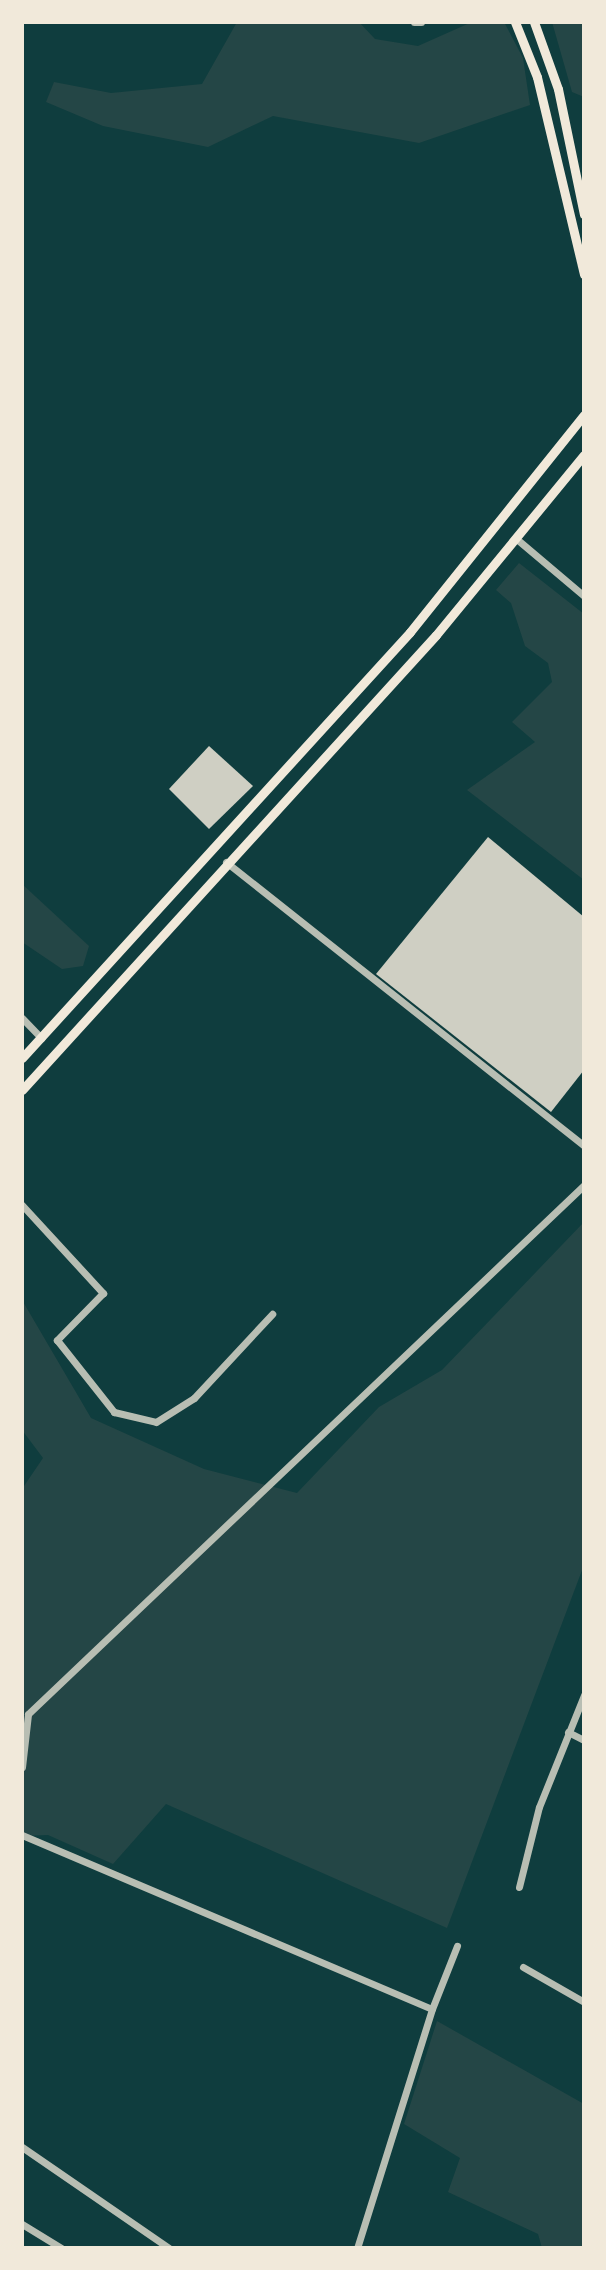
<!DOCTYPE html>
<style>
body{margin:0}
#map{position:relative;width:606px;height:2270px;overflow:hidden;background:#0f3d3e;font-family:"PT Sans Narrow",sans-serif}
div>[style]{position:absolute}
.green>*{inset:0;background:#244646}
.building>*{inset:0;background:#cfcfc3}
.minor>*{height:7px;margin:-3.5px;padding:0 3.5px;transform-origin:3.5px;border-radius:3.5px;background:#b8beb3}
.secondary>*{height:9px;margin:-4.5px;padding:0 4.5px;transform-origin:4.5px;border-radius:4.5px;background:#f1e9da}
span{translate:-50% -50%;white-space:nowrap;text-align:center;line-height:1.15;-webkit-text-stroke:6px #f1e9da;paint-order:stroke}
.frame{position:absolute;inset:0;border:24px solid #f1e9da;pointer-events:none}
</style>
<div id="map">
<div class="green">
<div style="clip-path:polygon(237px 22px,359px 22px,375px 39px,418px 46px,472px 22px,504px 22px,523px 58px,530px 105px,419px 143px,273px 116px,208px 147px,103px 126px,46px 102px,54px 82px,111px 93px,202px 84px)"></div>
<div style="clip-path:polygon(552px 22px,584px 22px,584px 97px,572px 92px)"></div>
<div style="clip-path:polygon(519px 563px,584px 614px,584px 880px,467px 790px,535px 742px,512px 722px,552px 682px,548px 663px,525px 646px,511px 603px,496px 590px)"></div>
<div style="clip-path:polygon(22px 884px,89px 946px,83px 966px,62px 969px,22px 942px)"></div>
<div style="clip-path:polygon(584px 1222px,584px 1565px,447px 1928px,166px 1804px,113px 1864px,48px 1835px,22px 1836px,22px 1489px,43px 1458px,22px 1430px,22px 1300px,91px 1418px,204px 1469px,297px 1493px,379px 1407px,442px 1370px)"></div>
<div style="clip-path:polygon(437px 2021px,584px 2104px,584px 2248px,542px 2248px,538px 2234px,448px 2192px,460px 2158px,404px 2124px)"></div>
</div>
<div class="building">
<div style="clip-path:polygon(209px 746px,253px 786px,209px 829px,169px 789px)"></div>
<div style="clip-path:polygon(488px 837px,584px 917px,584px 1070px,551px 1112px,376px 974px)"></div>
</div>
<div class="minor">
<div style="left:414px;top:22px;width:7px"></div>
<div style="left:519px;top:541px;width:85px;rotate:40.2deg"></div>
<div style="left:226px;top:862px;width:457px;rotate:38.4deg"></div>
<div style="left:22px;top:1018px;width:28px;rotate:46deg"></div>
<div style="left:22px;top:1205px;width:120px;rotate:47.4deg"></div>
<div style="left:103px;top:1293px;width:66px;rotate:134.4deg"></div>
<div style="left:57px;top:1340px;width:92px;rotate:51.6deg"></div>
<div style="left:114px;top:1412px;width:43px;rotate:13.4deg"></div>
<div style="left:156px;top:1422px;width:45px;rotate:-32.3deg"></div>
<div style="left:194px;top:1398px;width:115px;rotate:-47.1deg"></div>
<div style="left:568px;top:1732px;width:18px;rotate:27deg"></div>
<div style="left:22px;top:1767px;width:53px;rotate:-83.5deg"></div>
<div style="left:28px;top:1714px;width:767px;rotate:-43.57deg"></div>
<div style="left:22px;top:1835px;width:445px;rotate:23deg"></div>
<div style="left:432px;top:2009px;width:250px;rotate:107.4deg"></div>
<div style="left:519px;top:1887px;width:82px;rotate:-76deg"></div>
<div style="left:539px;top:1807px;width:121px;rotate:-68.1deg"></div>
<div style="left:523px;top:1967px;width:70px;rotate:29.8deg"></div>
<div style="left:432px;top:2009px;width:68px;rotate:-68.4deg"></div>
<div style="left:22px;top:2147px;width:178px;rotate:34.5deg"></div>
<div style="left:22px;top:2224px;width:46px;rotate:31.6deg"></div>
</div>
<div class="secondary">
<div style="left:515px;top:22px;width:59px;rotate:68.2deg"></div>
<div style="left:537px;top:77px;width:203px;rotate:76.6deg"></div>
<div style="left:534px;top:22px;width:71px;rotate:70.3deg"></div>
<div style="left:558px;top:89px;width:128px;rotate:78.3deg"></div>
<div style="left:22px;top:1058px;width:576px;rotate:-47.67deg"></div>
<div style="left:410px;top:632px;width:278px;rotate:-51.3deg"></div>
<div style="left:22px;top:1090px;width:615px;rotate:-47.7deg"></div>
<div style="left:436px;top:635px;width:233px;rotate:-50.6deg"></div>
</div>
<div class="frame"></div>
</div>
